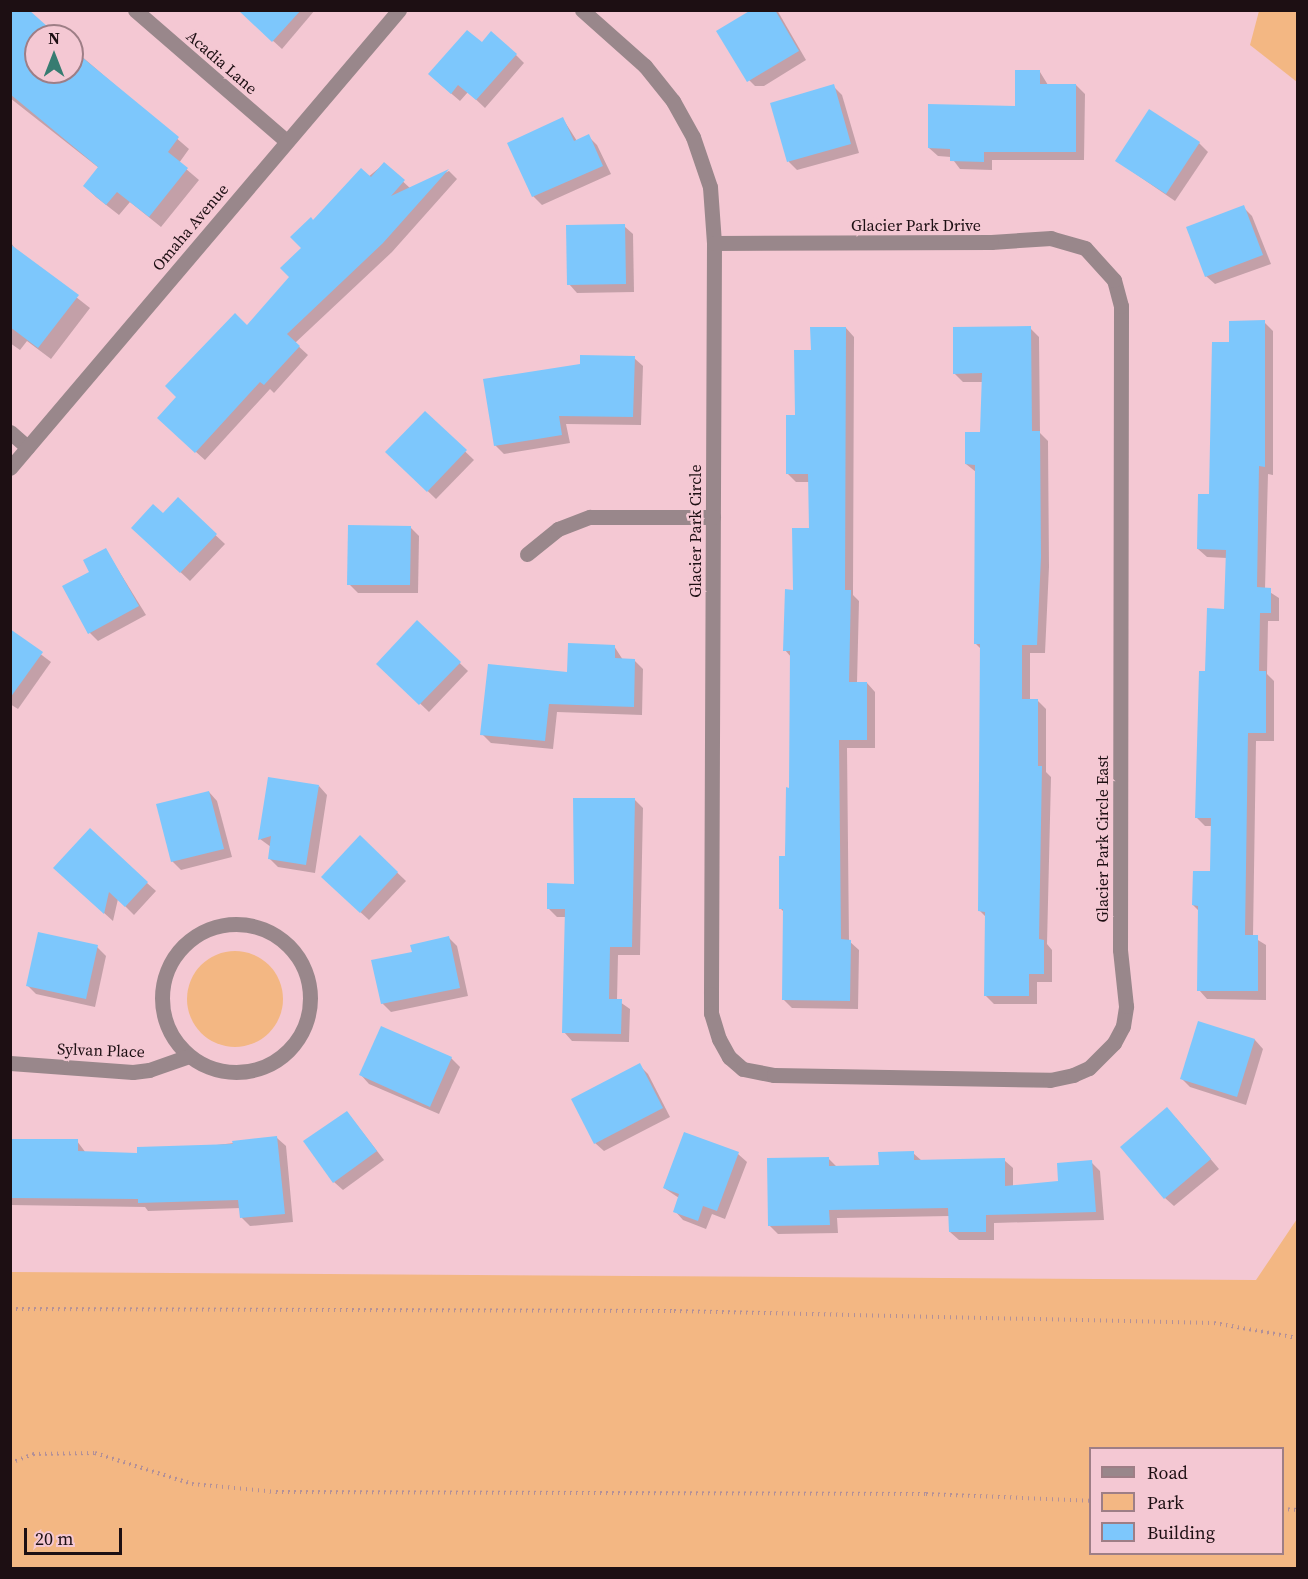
<!DOCTYPE html>
<style>
body{margin:0}
#map{position:relative;width:1308px;height:1579px;overflow:hidden;background:#f4c8d3;font-family:"Source Serif 4",serif}
div>[style]{position:absolute}
.green>*{inset:0;background:#f3b783}
.round{border-radius:50%}
.shadow>*{inset:0;background:#0003}
.building>*{inset:0;background:#7dc7fc}
.path>*{height:4px;margin-top:-2px;transform-origin:0;background:repeating-linear-gradient(90deg,#b29098 0 1.5px,transparent 0 6px)}
.minor>*{height:15px;margin:-7.5px;padding:0 7.5px;transform-origin:7.5px;border-radius:7.5px;background:#99878b}
.minor>.ring{margin:-7.5px;padding:0;box-sizing:content-box;background:none;border:15px solid #99878b;border-radius:50%}
span{translate:-50% -50%;white-space:nowrap;text-align:center;line-height:1.15;-webkit-text-stroke:5px #f4c8d3;paint-order:stroke}
.street-label{font-size:16px;color:#1d0f13}
.frame{position:absolute;inset:0;border:12px solid #1d0f13;pointer-events:none}
.legend{position:absolute;left:1089px;top:1447px;width:195px;height:108px;box-sizing:border-box;background:#f4c8d3;border:2px solid #9e7e86;margin:0;padding:8px 10px;list-style:none;font-size:18px;color:#1d0f13}
.legend li{display:flex;align-items:center;gap:12px;height:30px}
.legend b{width:30px;border:2px solid #9e7e86}
.north{position:absolute;left:24px;top:24px;width:60px;height:60px;box-sizing:border-box;background:#f4c8d3;border:2px solid #9e7e86;border-radius:50%;rotate:0deg;font-size:16px;font-weight:700;line-height:24px;text-align:center;color:#1d0f13}
.north::after{content:'';display:block;margin:auto;width:21px;height:27px;background:#377c71;clip-path:polygon(50% 0,100% 100%,50% 72%,0 100%)}
.scale{position:absolute;left:24px;top:1528px;width:98px;height:27px;box-sizing:border-box;border:3px solid #1d0f13;border-top:0;padding-left:8px;font-size:18px;line-height:21px;white-space:nowrap;color:#1d0f13;-webkit-text-stroke:4px #f4c8d3;paint-order:stroke}
</style>
<div id="map">
<div class="green">
<div style="clip-path:polygon(1259px 11px,1297px 11px,1297px 82px,1250px 45px)"></div>
<div class="round" style="left:187px;top:951px;width:96px;height:96px"></div>
<div style="clip-path:polygon(evenodd,1297px 1219px,1297px 1568px,11px 1568px,11px 1272px,1256px 1280px,1297px 1219px,1090px 1448px,1282px 1448px,1282px 1554px,1090px 1554px,1090px 1448px)"></div>
</div>
<div class="shadow">
<div style="clip-path:polygon(10px 10px,58px 36px,36px 36px,36px 72px,72px 72px,72px 48px,189px 149px,179px 163px,199px 180px,161px 227px,130px 202px,119px 215px,96px 197px,85px 186px,99px 168px,10px 98px)"></div>
<div style="clip-path:polygon(239px 10px,315px 10px,282px 49px)"></div>
<div style="clip-path:polygon(754px 10px,777px 10px,806px 60px,764px 86px,755px 86px,746px 77px)"></div>
<div style="clip-path:polygon(482px 44px,516px 55px,524px 63px,485px 108px,468px 92px,460px 101px,439px 83px)"></div>
<div style="clip-path:polygon(1040px 72px,1048px 85px,1076px 85px,1085px 94px,1084px 160px,992px 160px,992px 170px,960px 169px,951px 157px,938px 156px,929px 148px,1016px 107px)"></div>
<div style="clip-path:polygon(833px 86px,842px 95px,859px 153px,797px 170px,789px 162px,772px 104px)"></div>
<div style="clip-path:polygon(563px 119px,577px 141px,588px 136px,597px 145px,611px 174px,542px 205px,533px 196px,509px 144px)"></div>
<div style="clip-path:polygon(1199px 143px,1208px 152px,1175px 201px,1117px 161px)"></div>
<div style="clip-path:polygon(384px 164px,411px 189px,449px 171px,457px 179px,392px 252px,295px 343px,308px 355px,274px 393px,270px 389px,205px 460px,167px 426px,292px 277px,313px 222px)"></div>
<div style="clip-path:polygon(1243px 207px,1252px 216px,1271px 264px,1215px 284px,1206px 276px)"></div>
<div style="clip-path:polygon(624px 226px,633px 234px,634px 292px,577px 293px,569px 284px)"></div>
<div style="clip-path:polygon(10px 241px,15px 249px,90px 308px,51px 359px,27px 341px,20px 350px,10px 343px)"></div>
<div style="clip-path:polygon(1264px 322px,1273px 331px,1273px 475px,1268px 474px,1265px 589px,1279px 598px,1279px 621px,1268px 621px,1267px 674px,1274px 681px,1274px 741px,1256px 741px,1253px 937px,1266px 945px,1266px 1000px,1207px 999px,1199px 990px,1199px 911px,1193px 905px,1212px 872px,1213px 826px,1205px 826px,1197px 818px,1207px 672px,1225px 610px,1227px 558px,1207px 557px,1198px 549px,1211px 495px,1231px 343px)"></div>
<div style="clip-path:polygon(846px 328px,854px 337px,853px 595px,859px 601px,857px 683px,867px 683px,875px 692px,875px 748px,847px 748px,849px 941px,859px 950px,858px 1009px,792px 1008px,783px 999px,784px 912px,781px 909px,790px 789px,791px 657px,785px 650px,794px 591px,811px 529px,810px 482px,796px 482px,787px 473px,813px 351px)"></div>
<div style="clip-path:polygon(1030px 328px,1039px 337px,1040px 433px,1048px 441px,1049px 567px,1045px 653px,1030px 653px,1030px 701px,1038px 701px,1046px 709px,1046px 772px,1051px 777px,1047px 944px,1052px 950px,1052px 982px,1037px 982px,1037px 1004px,994px 1004px,985px 995px,986px 917px,980px 911px,982px 650px,975px 643px,976px 472px,966px 464px,982px 434px,983px 382px,963px 382px,954px 373px)"></div>
<div style="clip-path:polygon(634px 358px,643px 366px,641px 425px,566px 424px,570px 443px,504px 454px,495px 445px)"></div>
<div style="clip-path:polygon(425px 413px,474px 460px,436px 499px,387px 452px)"></div>
<div style="clip-path:polygon(178px 500px,225px 544px,190px 581px,142px 536px)"></div>
<div style="clip-path:polygon(410px 527px,419px 536px,418px 593px,358px 593px,349px 584px)"></div>
<div style="clip-path:polygon(106px 550px,146px 615px,98px 641px,90px 633px,91px 572px)"></div>
<div style="clip-path:polygon(417px 622px,468px 671px,429px 712px,378px 663px)"></div>
<div style="clip-path:polygon(10px 631px,51px 662px,18px 709px,10px 704px)"></div>
<div style="clip-path:polygon(614px 646px,623px 660px,634px 660px,643px 669px,642px 715px,557px 712px,553px 749px,491px 743px,482px 734px)"></div>
<div style="clip-path:polygon(319px 786px,327px 795px,315px 873px,278px 867px,269px 858px,271px 847px,260px 839px)"></div>
<div style="clip-path:polygon(209px 792px,217px 801px,232px 857px,181px 870px,172px 861px)"></div>
<div style="clip-path:polygon(634px 799px,643px 808px,640px 955px,618px 955px,617px 1000px,630px 1009px,629px 1042px,572px 1041px,564px 1032px,567px 917px,557px 917px,548px 908px,576px 885px)"></div>
<div style="clip-path:polygon(360px 837px,406px 881px,369px 920px,331px 885px)"></div>
<div style="clip-path:polygon(63px 876px,147px 883px,156px 891px,134px 915px,118px 899px,113px 921px)"></div>
<div style="clip-path:polygon(448px 937px,457px 946px,468px 996px,391px 1012px,382px 1003px)"></div>
<div style="clip-path:polygon(97px 947px,106px 956px,95px 1007px,36px 994px,28px 986px)"></div>
<div style="clip-path:polygon(1199px 1023px,1255px 1040px,1263px 1049px,1246px 1105px,1190px 1087px,1182px 1079px)"></div>
<div style="clip-path:polygon(451px 1058px,460px 1067px,439px 1114px,369px 1084px,361px 1075px)"></div>
<div style="clip-path:polygon(639px 1065px,648px 1074px,670px 1117px,604px 1151px,595px 1143px)"></div>
<div style="clip-path:polygon(347px 1112px,384px 1160px,343px 1190px,334px 1182px)"></div>
<div style="clip-path:polygon(1176px 1118px,1219px 1169px,1174px 1206px,1165px 1198px)"></div>
<div style="clip-path:polygon(277px 1138px,286px 1146px,293px 1222px,250px 1226px,242px 1218px,241px 1208px,148px 1211px,145px 1207px,10px 1205px,10px 1140px,77px 1141px,86px 1153px,138px 1154px)"></div>
<div style="clip-path:polygon(913px 1153px,922px 1161px,1004px 1160px,1013px 1168px,1013px 1187px,1060px 1183px,1091px 1162px,1100px 1171px,1104px 1220px,994px 1223px,994px 1240px,959px 1240px,950px 1232px,950px 1216px,837px 1218px,838px 1233px,778px 1234px,769px 1225px,828px 1158px,837px 1167px,880px 1166px)"></div>
<div style="clip-path:polygon(738px 1154px,747px 1162px,725px 1219px,712px 1214px,706px 1229px,683px 1220px,675px 1211px,679px 1198px,664px 1188px)"></div>
</div>
<div class="building">
<div style="clip-path:polygon(10px 10px,29px 10px,58px 36px,36px 36px,36px 72px,72px 72px,72px 49px,179px 137px,168px 152px,188px 168px,149px 217px,117px 192px,106px 205px,83px 186px,98px 167px,10px 94px)"></div>
<div style="clip-path:polygon(238px 10px,301px 10px,272px 42px)"></div>
<div style="clip-path:polygon(751px 10px,775px 10px,799px 51px,747px 82px,716px 31px)"></div>
<div style="clip-path:polygon(467px 30px,482px 42px,491px 31px,517px 54px,476px 100px,458px 85px,451px 94px,428px 74px)"></div>
<div style="clip-path:polygon(1015px 70px,1040px 70px,1040px 84px,1076px 84px,1076px 152px,984px 152px,984px 162px,950px 161px,950px 149px,928px 148px,928px 104px,1015px 106px)"></div>
<div style="clip-path:polygon(834px 84px,851px 144px,787px 162px,770px 103px)"></div>
<div style="clip-path:polygon(1149px 109px,1200px 142px,1166px 194px,1115px 161px)"></div>
<div style="clip-path:polygon(563px 117px,574px 141px,589px 134px,603px 166px,532px 197px,507px 143px)"></div>
<div style="clip-path:polygon(384px 162px,405px 180px,391px 196px,449px 169px,383px 243px,287px 334px,300px 346px,264px 385px,260px 382px,195px 453px,157px 418px,176px 397px,165px 386px,235px 313px,247px 325px,289px 277px,280px 268px,301px 248px,290px 237px,311px 217px,313px 220px,361px 168px,371px 177px)"></div>
<div style="clip-path:polygon(1244px 205px,1263px 255px,1205px 277px,1186px 227px)"></div>
<div style="clip-path:polygon(625px 224px,626px 284px,567px 285px,566px 225px)"></div>
<div style="clip-path:polygon(10px 244px,79px 295px,38px 348px,10px 327px)"></div>
<div style="clip-path:polygon(1265px 320px,1265px 467px,1259px 466px,1257px 587px,1271px 588px,1271px 613px,1260px 613px,1259px 671px,1266px 671px,1266px 733px,1248px 733px,1245px 935px,1258px 935px,1258px 991px,1197px 991px,1198px 906px,1192px 905px,1193px 871px,1210px 871px,1211px 818px,1195px 818px,1199px 671px,1205px 671px,1207px 608px,1224px 609px,1226px 550px,1197px 549px,1198px 494px,1209px 494px,1212px 342px,1229px 342px,1229px 321px)"></div>
<div style="clip-path:polygon(1031px 326px,1032px 431px,1040px 431px,1041px 557px,1037px 645px,1022px 645px,1022px 699px,1038px 699px,1038px 766px,1042px 766px,1039px 939px,1044px 940px,1044px 974px,1029px 974px,1029px 996px,984px 996px,985px 912px,978px 911px,980px 644px,974px 644px,975px 465px,965px 464px,965px 432px,980px 432px,982px 373px,953px 374px,953px 327px)"></div>
<div style="clip-path:polygon(810px 327px,846px 327px,845px 590px,851px 590px,849px 682px,867px 682px,867px 740px,839px 740px,841px 939px,851px 940px,850px 1001px,782px 1000px,783px 909px,779px 909px,779px 856px,785px 856px,786px 787px,789px 788px,790px 651px,783px 651px,785px 589px,793px 590px,792px 528px,809px 528px,808px 474px,786px 474px,786px 415px,795px 415px,794px 350px,811px 350px)"></div>
<div style="clip-path:polygon(580px 355px,635px 356px,633px 417px,559px 416px,562px 435px,494px 446px,483px 379px,580px 364px)"></div>
<div style="clip-path:polygon(425px 411px,467px 450px,427px 492px,385px 452px)"></div>
<div style="clip-path:polygon(178px 497px,217px 534px,180px 573px,131px 528px,153px 504px,163px 513px)"></div>
<div style="clip-path:polygon(348px 525px,411px 526px,410px 585px,347px 585px)"></div>
<div style="clip-path:polygon(106px 548px,139px 606px,88px 634px,62px 586px,89px 572px,83px 560px)"></div>
<div style="clip-path:polygon(417px 620px,461px 662px,419px 705px,376px 664px)"></div>
<div style="clip-path:polygon(10px 629px,43px 652px,10px 698px)"></div>
<div style="clip-path:polygon(568px 643px,615px 645px,615px 658px,635px 659px,634px 707px,549px 704px,545px 741px,480px 735px,488px 664px,567px 672px)"></div>
<div style="clip-path:polygon(268px 777px,319px 785px,306px 865px,268px 859px,271px 836px,258px 840px)"></div>
<div style="clip-path:polygon(209px 791px,224px 849px,171px 862px,156px 804px)"></div>
<div style="clip-path:polygon(573px 798px,635px 798px,632px 947px,610px 947px,609px 999px,622px 999px,621px 1034px,562px 1033px,565px 909px,547px 909px,547px 883px,574px 884px)"></div>
<div style="clip-path:polygon(90px 828px,148px 882px,125px 907px,109px 892px,104px 914px,53px 868px)"></div>
<div style="clip-path:polygon(360px 835px,398px 872px,360px 913px,321px 877px)"></div>
<div style="clip-path:polygon(38px 932px,98px 945px,86px 999px,26px 986px)"></div>
<div style="clip-path:polygon(449px 936px,460px 988px,381px 1004px,371px 960px,412px 952px,410px 945px)"></div>
<div style="clip-path:polygon(1198px 1021px,1255px 1039px,1237px 1097px,1180px 1079px)"></div>
<div style="clip-path:polygon(381px 1026px,452px 1057px,430px 1107px,359px 1075px)"></div>
<div style="clip-path:polygon(640px 1063px,663px 1108px,594px 1144px,571px 1099px)"></div>
<div style="clip-path:polygon(1167px 1107px,1211px 1159px,1164px 1199px,1120px 1147px)"></div>
<div style="clip-path:polygon(347px 1111px,377px 1151px,333px 1183px,303px 1141px)"></div>
<div style="clip-path:polygon(684px 1132px,739px 1152px,717px 1211px,703px 1206px,698px 1221px,673px 1212px,679px 1194px,663px 1188px)"></div>
<div style="clip-path:polygon(277px 1136px,285px 1214px,240px 1218px,238px 1200px,138px 1203px,138px 1199px,10px 1198px,10px 1139px,78px 1139px,78px 1151px,137px 1153px,137px 1147px,233px 1144px,232px 1141px)"></div>
<div style="clip-path:polygon(914px 1151px,914px 1160px,1005px 1158px,1005px 1186px,1058px 1181px,1057px 1163px,1092px 1160px,1096px 1212px,986px 1215px,986px 1232px,949px 1232px,948px 1208px,829px 1210px,830px 1225px,768px 1226px,767px 1158px,829px 1157px,829px 1166px,879px 1165px,878px 1152px)"></div>
</div>
<div class="path">
<div style="left:10px;top:1309px;width:664px;rotate:0.17deg"></div>
<div style="left:674px;top:1311px;width:540px;rotate:1.27deg"></div>
<div style="left:1214px;top:1323px;width:85px;rotate:10.1deg"></div>
<div style="left:10px;top:1463px;width:25px;rotate:-21deg"></div>
<div style="left:33px;top:1454px;width:62px;rotate:-0.9deg"></div>
<div style="left:95px;top:1453px;width:102px;rotate:17.7deg"></div>
<div style="left:192px;top:1484px;width:84px;rotate:5.4deg"></div>
<div style="left:276px;top:1492px;width:650px;rotate:0.18deg"></div>
<div style="left:926px;top:1494px;width:164px;rotate:2.4deg"></div>
<div style="left:1282px;top:1509px;width:16px;rotate:4deg"></div>
</div>
<div class="minor">
<div style="left:135px;top:10px;width:200px;rotate:40.9deg"></div>
<div style="left:582px;top:10px;width:84px;rotate:41.6deg"></div>
<div style="left:645px;top:66px;width:45px;rotate:51.3deg"></div>
<div style="left:673px;top:101px;width:41px;rotate:60.9deg"></div>
<div style="left:693px;top:137px;width:53px;rotate:71.2deg"></div>
<div style="left:710px;top:187px;width:56px;rotate:85.9deg"></div>
<div style="left:714px;top:243px;width:751px;rotate:90.23deg"></div>
<div style="left:711px;top:994px;width:19px;rotate:90deg"></div>
<div style="left:711px;top:1013px;width:27px;rotate:73deg"></div>
<div style="left:719px;top:1039px;width:21px;rotate:61deg"></div>
<div style="left:729px;top:1057px;width:18px;rotate:41deg"></div>
<div style="left:743px;top:1069px;width:32px;rotate:11deg"></div>
<div style="left:774px;top:1075px;width:276px;rotate:1deg"></div>
<div style="left:1050px;top:1080px;width:24px;rotate:-12deg"></div>
<div style="left:1073px;top:1075px;width:17px;rotate:-24deg"></div>
<div style="left:1089px;top:1068px;width:35px;rotate:-45deg"></div>
<div style="left:1114px;top:1043px;width:19px;rotate:-62deg"></div>
<div style="left:1123px;top:1026px;width:20px;rotate:-81deg"></div>
<div style="left:1126px;top:1006px;width:56px;rotate:-96.1deg"></div>
<div style="left:1120px;top:950px;width:644px;rotate:-89.91deg"></div>
<div style="left:1121px;top:306px;width:27px;rotate:-105deg"></div>
<div style="left:1114px;top:280px;width:43px;rotate:-132.2deg"></div>
<div style="left:1085px;top:248px;width:35px;rotate:-164deg"></div>
<div style="left:1051px;top:238px;width:60px;rotate:176.2deg"></div>
<div style="left:991px;top:242px;width:277px;rotate:179.8deg"></div>
<div style="left:10px;top:432px;width:23px;rotate:41deg"></div>
<div style="left:10px;top:468px;width:601px;rotate:-49.66deg"></div>
<div style="left:527px;top:554px;width:40px;rotate:-39deg"></div>
<div style="left:558px;top:529px;width:34px;rotate:-21deg"></div>
<div style="left:590px;top:517px;width:123px"></div>
<div class="ring" style="left:162px;top:924px;width:133px;height:133px"></div>
<div style="left:10px;top:1063px;width:123px;rotate:4.2deg"></div>
<div style="left:133px;top:1072px;width:16px;rotate:-7deg"></div>
<div style="left:149px;top:1070px;width:42px;rotate:-19.3deg"></div>
</div>
<div class="street-label">
<span style="left:222px;top:62px;rotate:41deg">Acadia Lane</span>
<span style="left:916px;top:225px">Glacier Park Drive</span>
<span style="left:190px;top:227px;rotate:-50deg">Omaha Avenue</span>
<span style="left:695px;top:531px;rotate:-90deg">Glacier Park Circle</span>
<span style="left:1102px;top:839px;rotate:-90deg">Glacier Park Circle East</span>
<span style="left:101px;top:1050px;rotate:2deg">Sylvan Place</span>
</div>
<div class="frame"></div>
<ul class="legend">
<li><b style="height:8px;background:#99878b"></b>Road</li>
<li><b style="height:16px;background:#f3b783"></b>Park</li>
<li><b style="height:16px;background:#7dc7fc"></b>Building</li>
</ul>
<div class="north">N</div>
<div class="scale">20 m</div>
</div>
